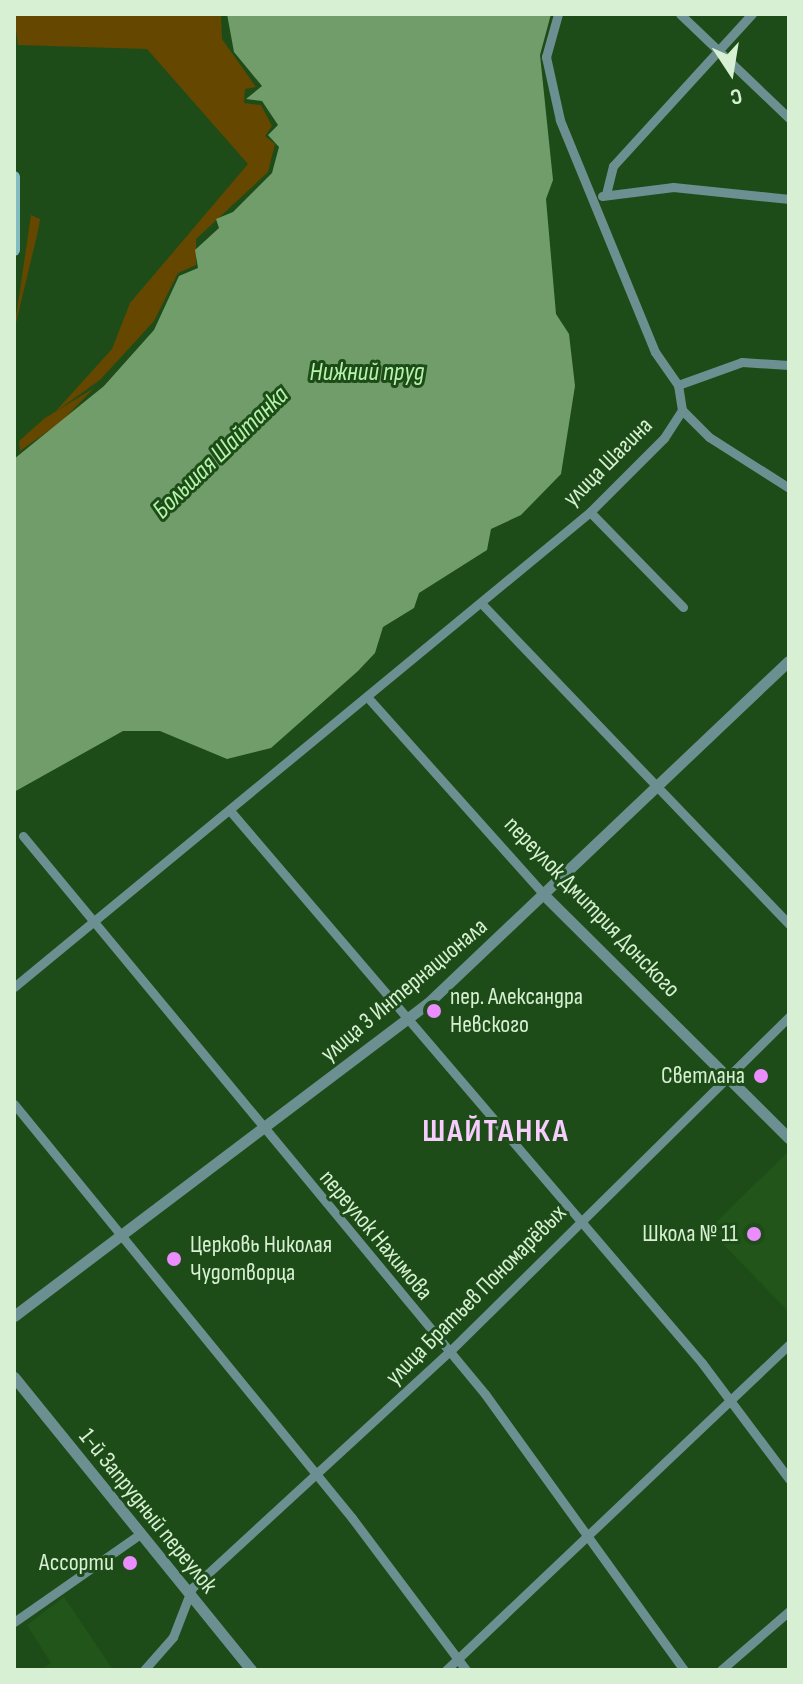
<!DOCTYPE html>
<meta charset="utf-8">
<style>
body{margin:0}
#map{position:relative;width:803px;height:1684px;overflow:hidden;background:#1e4c18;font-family:"Sofia Sans Condensed",sans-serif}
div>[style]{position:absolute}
.built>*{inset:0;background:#215519}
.green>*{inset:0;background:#654700}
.water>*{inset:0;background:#719d6a}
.minor>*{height:9px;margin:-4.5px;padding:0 4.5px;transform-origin:4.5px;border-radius:4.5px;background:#6c9092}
.tertiary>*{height:11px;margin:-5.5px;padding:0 5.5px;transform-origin:5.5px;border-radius:5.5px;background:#6c9092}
.secondary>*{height:12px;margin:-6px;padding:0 6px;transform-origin:6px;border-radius:6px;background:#82bcc0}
.dots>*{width:22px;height:22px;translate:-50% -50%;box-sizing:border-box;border:4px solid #1e4c18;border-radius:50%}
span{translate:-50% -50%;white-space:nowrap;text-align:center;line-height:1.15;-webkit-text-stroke:6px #1e4c18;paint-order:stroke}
.street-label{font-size:24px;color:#d7f0d3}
.poi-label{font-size:24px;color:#d7f0d3}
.left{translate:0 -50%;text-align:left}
.right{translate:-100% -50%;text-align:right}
.water-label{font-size:26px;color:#b5f5ab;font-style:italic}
.district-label{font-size:32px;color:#f7cdfe;font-weight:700;letter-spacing:2px}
.frame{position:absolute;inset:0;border:16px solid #d7f0d3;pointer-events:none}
.north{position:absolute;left:691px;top:32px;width:80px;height:80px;-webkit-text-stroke:6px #1e4c18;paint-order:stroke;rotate:168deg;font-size:22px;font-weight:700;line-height:32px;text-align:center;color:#d7f0d3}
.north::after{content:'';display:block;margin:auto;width:28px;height:36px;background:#d7f0d3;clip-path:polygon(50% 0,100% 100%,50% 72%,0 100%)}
</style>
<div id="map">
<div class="built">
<div style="clip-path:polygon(787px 1153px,789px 1155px,789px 1312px,724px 1245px,715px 1223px)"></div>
<div style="clip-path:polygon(64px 1597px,113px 1670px,42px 1670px,51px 1663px,27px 1625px)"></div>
</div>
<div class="green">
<div style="clip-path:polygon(14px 14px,221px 14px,222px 39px,256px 87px,245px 89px,244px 103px,261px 105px,272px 126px,265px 136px,275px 144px,268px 172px,196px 239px,196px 265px,178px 273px,154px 321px,100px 380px,55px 412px,112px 349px,130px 303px,248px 164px,147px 49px,18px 45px)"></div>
<div style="clip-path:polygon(31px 215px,40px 219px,38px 231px,14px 331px)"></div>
<div style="clip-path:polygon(94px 388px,61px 422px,20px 451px,19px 441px,45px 418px)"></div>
</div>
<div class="water">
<div style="clip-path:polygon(227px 14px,551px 14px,540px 55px,553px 180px,546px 199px,556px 314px,569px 334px,575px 386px,561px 474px,521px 515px,491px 529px,487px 550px,419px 593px,414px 608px,383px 627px,375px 653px,358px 671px,271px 748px,227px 759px,160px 731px,123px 731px,14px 792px,14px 459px,104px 386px,154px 330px,179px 276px,198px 268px,195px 250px,219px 228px,216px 219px,233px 212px,272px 173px,279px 147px,268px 135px,278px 125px,262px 101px,246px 99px,262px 86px,234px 52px)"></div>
</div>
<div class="minor">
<div style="left:680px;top:14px;width:151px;rotate:43.7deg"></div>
<div style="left:606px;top:194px;width:29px;rotate:-76deg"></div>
<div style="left:613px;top:166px;width:206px;rotate:-47.6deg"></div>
<div style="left:602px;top:196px;width:72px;rotate:-7.2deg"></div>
<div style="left:673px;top:187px;width:117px;rotate:5.9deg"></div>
<div style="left:678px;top:385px;width:68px;rotate:-19.8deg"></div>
<div style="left:742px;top:362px;width:47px;rotate:3.7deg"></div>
<div style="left:682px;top:410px;width:38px;rotate:45deg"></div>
<div style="left:709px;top:437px;width:95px;rotate:32.5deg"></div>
<div style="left:590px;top:512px;width:133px;rotate:45.6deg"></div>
<div style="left:481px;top:603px;width:445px;rotate:46.2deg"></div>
<div style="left:370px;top:700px;width:264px;rotate:48.2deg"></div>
<div style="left:232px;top:813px;width:723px;rotate:49.48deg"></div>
<div style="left:702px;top:1363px;width:145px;rotate:53.1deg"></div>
<div style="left:23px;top:836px;width:724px;rotate:50.38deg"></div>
<div style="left:485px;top:1394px;width:340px;rotate:54.2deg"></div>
<div style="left:14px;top:987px;width:747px;rotate:-39.51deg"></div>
<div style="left:590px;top:512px;width:105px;rotate:-45deg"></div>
<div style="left:664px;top:438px;width:33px;rotate:-57deg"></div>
<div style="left:682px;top:410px;width:25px;rotate:-99deg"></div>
<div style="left:678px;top:385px;width:40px;rotate:-124.9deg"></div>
<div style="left:655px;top:352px;width:251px;rotate:-112.3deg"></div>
<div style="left:560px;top:120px;width:65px;rotate:-102.5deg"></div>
<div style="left:546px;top:57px;width:45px;rotate:-74.4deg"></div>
<div style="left:14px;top:1104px;width:534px;rotate:50.77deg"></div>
<div style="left:352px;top:1518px;width:190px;rotate:53.1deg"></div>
<div style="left:14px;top:1622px;width:149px;rotate:-34.9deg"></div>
<div style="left:144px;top:1670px;width:44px;rotate:-48.7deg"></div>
<div style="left:173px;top:1637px;width:53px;rotate:-68.8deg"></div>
<div style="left:192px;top:1588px;width:348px;rotate:-42.6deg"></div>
<div style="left:448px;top:1353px;width:479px;rotate:-44.6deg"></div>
<div style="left:446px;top:1670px;width:473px;rotate:-43.5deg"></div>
<div style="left:721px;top:1670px;width:90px;rotate:-40.9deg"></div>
</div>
<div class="tertiary">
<div style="left:547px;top:898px;width:341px;rotate:44.8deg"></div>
<div style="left:14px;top:1316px;width:519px;rotate:-37.09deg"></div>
<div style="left:428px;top:1003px;width:497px;rotate:-43.5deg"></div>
<div style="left:14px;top:1377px;width:377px;rotate:51deg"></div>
</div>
<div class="secondary">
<div style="left:14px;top:177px;width:73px;rotate:90deg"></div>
</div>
<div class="dots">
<div style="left:434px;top:1011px;background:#eb8dfc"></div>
<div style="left:761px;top:1076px;background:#eb8dfc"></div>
<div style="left:754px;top:1234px;background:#eb8dfc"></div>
<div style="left:174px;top:1259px;background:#eb8dfc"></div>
<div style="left:130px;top:1563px;background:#eb8dfc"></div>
</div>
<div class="street-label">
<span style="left:608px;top:462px;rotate:-45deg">улица Шагина</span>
<span style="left:592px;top:907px;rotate:46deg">переулок Дмитрия Донского</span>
<span style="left:404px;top:990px;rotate:-40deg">улица 3 Интернационала</span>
<span style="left:376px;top:1235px;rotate:50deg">переулок Нахимова</span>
<span style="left:476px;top:1295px;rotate:-45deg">улица Братьев Пономарёвых</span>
<span style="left:148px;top:1511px;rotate:51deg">1-й Запрудный переулок</span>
</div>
<div class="poi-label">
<span class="left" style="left:450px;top:1011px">пер. Александра<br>Невского</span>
<span class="right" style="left:745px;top:1076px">Светлана</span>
<span class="right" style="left:738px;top:1234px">Школа № 11</span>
<span class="left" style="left:190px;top:1259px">Церковь Николая<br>Чудотворца</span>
<span class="right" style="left:114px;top:1563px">Ассорти</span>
</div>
<div class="water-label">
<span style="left:367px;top:373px">Нижний пруд</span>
<span style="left:221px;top:453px;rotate:-44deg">Большая Шайтанка</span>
</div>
<div class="district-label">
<span style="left:496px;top:1132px">ШАЙТАНКА</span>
</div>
<div class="frame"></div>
<div class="north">С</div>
</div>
